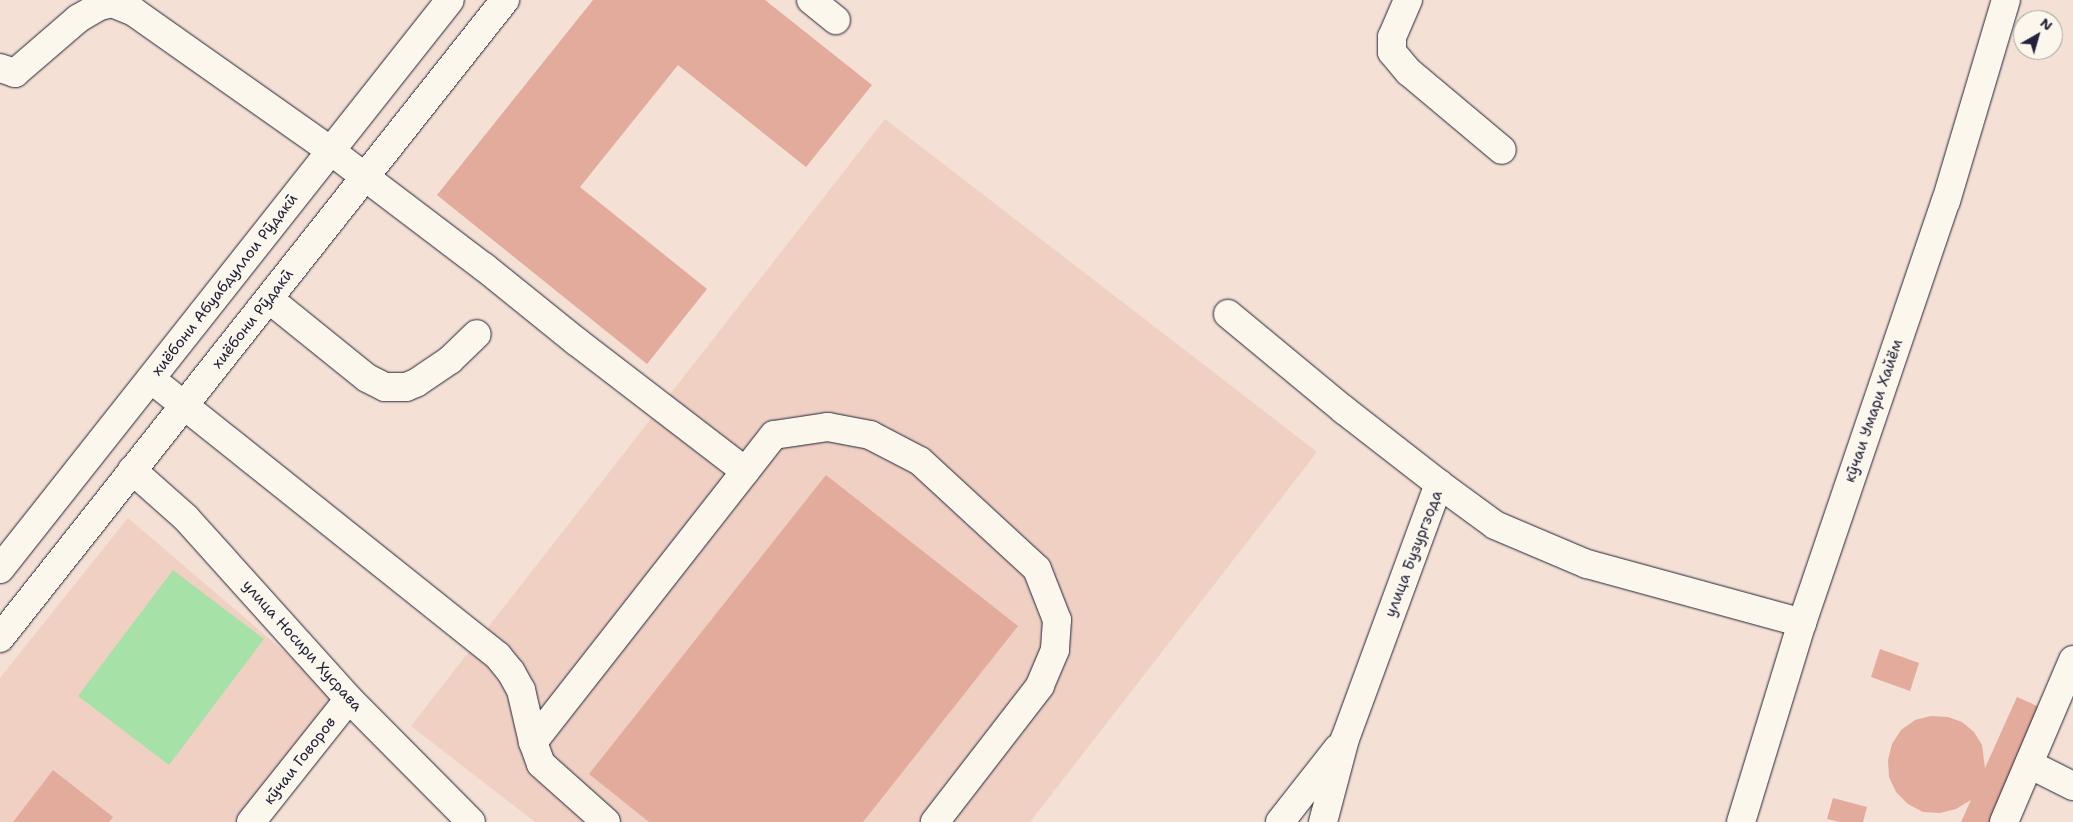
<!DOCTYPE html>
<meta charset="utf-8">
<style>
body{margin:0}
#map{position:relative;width:2073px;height:822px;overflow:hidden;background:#f4e0d4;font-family:"Shantell Sans",sans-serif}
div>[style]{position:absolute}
.built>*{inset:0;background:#efd0c3}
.green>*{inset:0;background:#a6e1a7}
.building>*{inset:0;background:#e3ab9c}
.roads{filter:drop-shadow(0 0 1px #22223b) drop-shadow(0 0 1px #22223b)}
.minor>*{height:28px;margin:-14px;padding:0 14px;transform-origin:14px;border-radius:14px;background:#fbf7ec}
.major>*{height:28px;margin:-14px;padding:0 14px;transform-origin:14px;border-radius:14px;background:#fbf7ec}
.highway>*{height:28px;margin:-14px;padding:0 14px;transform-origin:14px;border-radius:14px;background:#fbf7ec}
span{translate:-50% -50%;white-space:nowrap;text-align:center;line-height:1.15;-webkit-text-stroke:4px #fbf7ec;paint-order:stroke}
.street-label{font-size:15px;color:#22223b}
.north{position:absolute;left:2013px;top:10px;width:50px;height:50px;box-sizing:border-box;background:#fbf7ec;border:1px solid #a4a2a5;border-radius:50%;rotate:38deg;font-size:14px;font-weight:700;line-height:20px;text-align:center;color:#22223b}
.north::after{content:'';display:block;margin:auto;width:18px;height:22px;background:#22223b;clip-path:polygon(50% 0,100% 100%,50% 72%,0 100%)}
</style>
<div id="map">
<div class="built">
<div style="clip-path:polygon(885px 119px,1317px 452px,1030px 822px,535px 822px,411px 726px)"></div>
<div style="clip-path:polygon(128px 518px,336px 696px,240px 822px,0 822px,0 678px)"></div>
</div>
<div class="green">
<div style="clip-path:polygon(173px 570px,264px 639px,169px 765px,78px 696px)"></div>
</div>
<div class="building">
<div style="clip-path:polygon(593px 0,765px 0,872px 85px,806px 167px,678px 65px,580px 187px,707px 289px,647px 364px,437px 195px)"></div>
<div style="clip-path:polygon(826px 475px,1018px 626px,863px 822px,649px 822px,589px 774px)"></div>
<div style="clip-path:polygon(1880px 649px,1919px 663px,1910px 691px,1871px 677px)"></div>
<div style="clip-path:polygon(2017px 697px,2046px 710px,1995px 822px,1961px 822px,1971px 800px,1956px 809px,1940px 813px,1923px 812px,1908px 804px,1896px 792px,1889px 777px,1888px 760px,1892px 744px,1901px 730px,1915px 720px,1931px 716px,1948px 717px,1962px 722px,1974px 732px,1982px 745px,1985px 768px)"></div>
<div style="clip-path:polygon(53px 770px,113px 817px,109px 822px,13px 822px)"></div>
<div style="clip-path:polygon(1833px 798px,1867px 807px,1863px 822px,1840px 822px,1827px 819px)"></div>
</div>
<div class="roads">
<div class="minor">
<div style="left:811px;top:0;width:32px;rotate:39deg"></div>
<div style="left:1408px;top:0;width:40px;rotate:113.4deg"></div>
<div style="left:1392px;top:37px;width:15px;rotate:90deg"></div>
<div style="left:1392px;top:52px;width:26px;rotate:50deg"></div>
<div style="left:1409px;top:72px;width:121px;rotate:40deg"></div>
<div style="left:0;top:68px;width:16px;rotate:18deg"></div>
<div style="left:15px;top:73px;width:84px;rotate:-40.7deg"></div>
<div style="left:79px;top:18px;width:24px;rotate:-30deg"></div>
<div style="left:100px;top:6px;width:12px;rotate:-14deg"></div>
<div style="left:112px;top:3px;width:24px;rotate:22deg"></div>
<div style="left:134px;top:12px;width:241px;rotate:35.2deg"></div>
<div style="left:331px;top:151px;width:192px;rotate:37.2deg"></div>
<div style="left:484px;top:267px;width:119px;rotate:38.9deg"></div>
<div style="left:577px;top:342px;width:212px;rotate:37.5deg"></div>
<div style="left:269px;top:299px;width:126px;rotate:38.9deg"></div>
<div style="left:367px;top:378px;width:20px;rotate:27deg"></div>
<div style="left:385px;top:387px;width:21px"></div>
<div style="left:406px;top:387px;width:11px;rotate:-22deg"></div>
<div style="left:416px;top:383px;width:41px;rotate:-34.1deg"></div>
<div style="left:450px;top:360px;width:37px;rotate:-44deg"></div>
<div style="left:1228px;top:314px;width:151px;rotate:39.6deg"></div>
<div style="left:1344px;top:410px;width:120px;rotate:37.9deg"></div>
<div style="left:151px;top:379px;width:444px;rotate:38.6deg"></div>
<div style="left:498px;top:656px;width:21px;rotate:51deg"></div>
<div style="left:511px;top:672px;width:21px;rotate:61deg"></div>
<div style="left:521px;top:690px;width:53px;rotate:77deg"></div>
<div style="left:533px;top:742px;width:23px;rotate:70deg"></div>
<div style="left:541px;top:764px;width:87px;rotate:41.7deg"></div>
<div style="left:132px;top:470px;width:72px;rotate:41.6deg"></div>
<div style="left:186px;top:518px;width:244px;rotate:48deg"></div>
<div style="left:349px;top:699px;width:173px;rotate:45.2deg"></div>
<div style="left:533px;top:742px;width:390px;rotate:-51.9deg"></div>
<div style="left:774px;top:435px;width:55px;rotate:-8.4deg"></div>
<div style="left:828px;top:427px;width:43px;rotate:10.8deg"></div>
<div style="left:870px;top:435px;width:56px;rotate:27.5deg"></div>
<div style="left:920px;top:461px;width:159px;rotate:42.7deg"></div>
<div style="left:1037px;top:569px;width:55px;rotate:68.6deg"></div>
<div style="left:1057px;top:620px;width:30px;rotate:94deg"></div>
<div style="left:1055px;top:650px;width:39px;rotate:113deg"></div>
<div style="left:1040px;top:686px;width:172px;rotate:127.7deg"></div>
<div style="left:2029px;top:764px;width:49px;rotate:26.6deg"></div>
<div style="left:251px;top:822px;width:157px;rotate:-51.5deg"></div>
<div style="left:1280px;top:822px;width:94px;rotate:-51.9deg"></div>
<div style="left:1323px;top:822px;width:86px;rotate:-75.2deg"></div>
<div style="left:1345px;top:739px;width:272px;rotate:-69.8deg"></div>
<div style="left:1439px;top:484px;width:69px;rotate:36.2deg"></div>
<div style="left:1495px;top:525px;width:100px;rotate:23deg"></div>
<div style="left:1587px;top:564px;width:223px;rotate:15.3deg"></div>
<div style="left:2004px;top:822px;width:176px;rotate:-66.9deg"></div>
</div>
<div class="major">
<div style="left:1741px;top:822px;width:208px;rotate:-73deg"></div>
<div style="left:1802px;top:623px;width:446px;rotate:-71.2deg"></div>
<div style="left:1946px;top:201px;width:210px;rotate:-73.4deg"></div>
</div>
<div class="highway">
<div style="left:0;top:569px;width:725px;rotate:-51.66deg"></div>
<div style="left:0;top:638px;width:814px;rotate:-51.64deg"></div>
</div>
</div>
<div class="street-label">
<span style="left:225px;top:285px;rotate:-52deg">хиёбони Абуабдуллои Рӯдакӣ</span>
<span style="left:253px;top:319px;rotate:-52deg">хиёбони Рӯдакӣ</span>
<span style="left:1874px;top:411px;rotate:-71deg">кӯчаи Умари Хайём</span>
<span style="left:1414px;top:554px;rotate:-69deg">улица Бузургзода</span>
<span style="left:302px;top:646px;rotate:48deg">улица Носири Хусрава</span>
<span style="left:300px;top:761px;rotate:-52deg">кӯчаи Говоров</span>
</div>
<div class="north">N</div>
</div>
